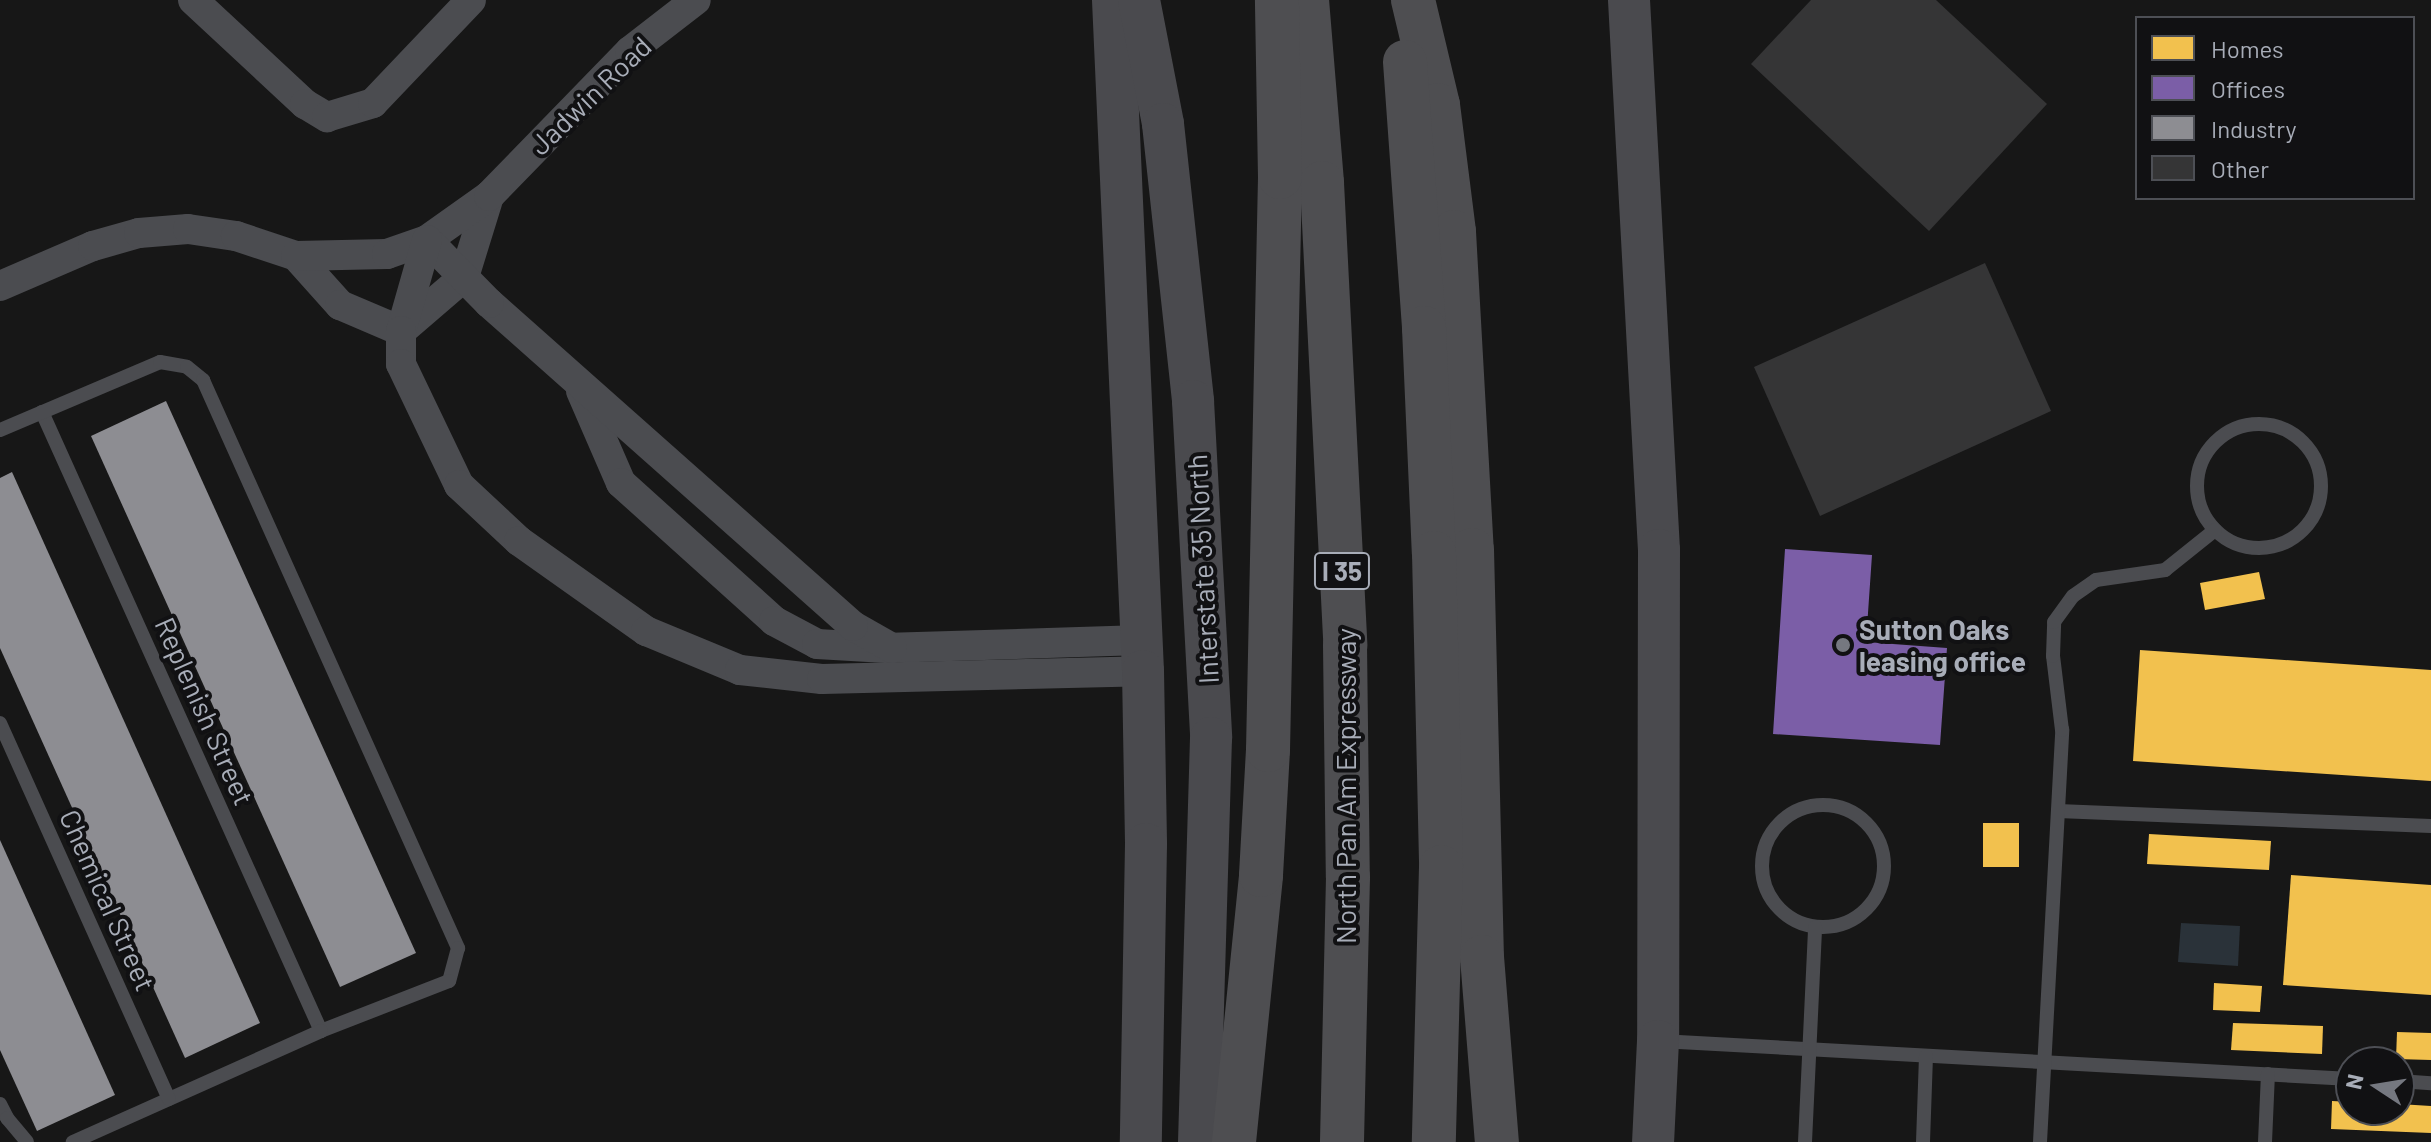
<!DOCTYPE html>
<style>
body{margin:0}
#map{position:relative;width:2431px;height:1142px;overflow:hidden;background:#171717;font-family:Barlow,sans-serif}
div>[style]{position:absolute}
.water>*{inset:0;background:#2a3239}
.homes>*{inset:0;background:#f2c14e}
.offices>*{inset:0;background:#7b5ea7}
.industry>*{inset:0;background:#8d8d92}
.building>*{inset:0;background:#353536}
.lane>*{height:14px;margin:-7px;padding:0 7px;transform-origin:7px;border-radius:7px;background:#4b4c50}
.lane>.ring{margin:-7px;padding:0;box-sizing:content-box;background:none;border:14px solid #4b4c50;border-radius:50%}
.street>*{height:30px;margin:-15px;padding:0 15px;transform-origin:15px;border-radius:15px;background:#4b4c50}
.secondary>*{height:42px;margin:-21px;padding:0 21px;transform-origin:21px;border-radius:21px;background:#4a4a4e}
.highway>*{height:44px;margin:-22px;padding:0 22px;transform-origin:22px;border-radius:22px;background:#4e4e51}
.dots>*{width:22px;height:22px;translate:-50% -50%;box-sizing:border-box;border:4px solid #111113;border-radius:50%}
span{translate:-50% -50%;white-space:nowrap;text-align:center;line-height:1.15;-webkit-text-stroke:8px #111113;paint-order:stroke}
.shield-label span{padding:2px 6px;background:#111113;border:2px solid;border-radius:6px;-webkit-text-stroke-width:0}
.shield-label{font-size:26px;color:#a8adb8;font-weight:700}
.street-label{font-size:28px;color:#a8adb8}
.poi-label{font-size:28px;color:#a8adb8;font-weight:700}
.left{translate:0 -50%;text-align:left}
.legend{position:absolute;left:2135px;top:16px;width:280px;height:184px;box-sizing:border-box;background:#111113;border:2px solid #4d4f55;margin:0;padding:10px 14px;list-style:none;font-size:24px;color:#a8adb8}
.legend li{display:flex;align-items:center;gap:16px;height:40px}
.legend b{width:40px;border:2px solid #4d4f55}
.north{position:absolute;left:2335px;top:1046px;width:80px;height:80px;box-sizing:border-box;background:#111113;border:2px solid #4d4f55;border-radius:50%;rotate:282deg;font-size:22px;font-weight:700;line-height:32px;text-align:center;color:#a8adb8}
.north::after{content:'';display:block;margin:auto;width:28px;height:36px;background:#757880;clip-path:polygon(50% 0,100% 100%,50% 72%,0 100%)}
</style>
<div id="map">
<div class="water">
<div style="clip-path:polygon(2181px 923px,2240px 926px,2238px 966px,2178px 962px)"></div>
</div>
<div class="homes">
<div style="clip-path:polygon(2259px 572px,2265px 599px,2205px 610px,2200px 583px)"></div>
<div style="clip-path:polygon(2140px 650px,2431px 670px,2431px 781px,2133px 761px)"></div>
<div style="clip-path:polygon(1983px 823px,2019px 823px,2019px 867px,1983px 867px)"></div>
<div style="clip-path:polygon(2149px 834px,2271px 841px,2269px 870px,2147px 864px)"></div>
<div style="clip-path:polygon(2291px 875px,2431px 885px,2431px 995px,2283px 985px)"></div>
<div style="clip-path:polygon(2214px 983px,2262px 986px,2260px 1012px,2213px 1010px)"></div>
<div style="clip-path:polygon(2233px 1023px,2323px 1026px,2322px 1054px,2231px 1050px)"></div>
<div style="clip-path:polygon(2397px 1032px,2431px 1033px,2431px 1060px,2396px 1059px)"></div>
<div style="clip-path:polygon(2332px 1101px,2351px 1102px,2351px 1110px,2399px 1110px,2399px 1104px,2431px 1106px,2431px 1133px,2331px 1129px)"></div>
</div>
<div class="offices">
<div style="clip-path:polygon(1785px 549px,1872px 555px,1866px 642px,1947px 648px,1940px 745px,1773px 734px)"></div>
</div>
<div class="industry">
<div style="clip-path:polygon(166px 401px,416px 953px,340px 987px,91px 436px)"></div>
<div style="clip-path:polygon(12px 472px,260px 1023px,185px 1058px,0 648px,0 478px)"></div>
<div style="clip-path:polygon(0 840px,115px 1095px,37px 1131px,0 1050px)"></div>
</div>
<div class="building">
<div style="clip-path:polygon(1811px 0,1936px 0,2047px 104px,1929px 231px,1751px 64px)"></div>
<div style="clip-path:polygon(1985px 263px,2051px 411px,1820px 516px,1754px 367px)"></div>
</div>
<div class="lane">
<div style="left:42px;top:412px;width:679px;rotate:65.74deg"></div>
<div class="ring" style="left:2197px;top:424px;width:110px;height:110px"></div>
<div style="left:0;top:430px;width:174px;rotate:-23deg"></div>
<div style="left:160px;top:362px;width:27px;rotate:10deg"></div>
<div style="left:187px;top:367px;width:21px;rotate:39deg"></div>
<div style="left:203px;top:380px;width:623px;rotate:65.82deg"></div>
<div style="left:458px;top:948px;width:34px;rotate:105deg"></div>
<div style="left:449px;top:981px;width:137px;rotate:158.7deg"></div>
<div style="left:321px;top:1031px;width:272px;rotate:155.9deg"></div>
<div style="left:0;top:723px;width:412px;rotate:65.8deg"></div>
<div class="ring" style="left:1762px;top:805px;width:108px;height:108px"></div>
<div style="left:2058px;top:811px;width:373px;rotate:2.3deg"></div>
<div style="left:1660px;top:1041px;width:692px;rotate:3.15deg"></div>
<div style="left:2399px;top:1081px;width:32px;rotate:4deg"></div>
<div style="left:0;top:1104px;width:16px;rotate:63deg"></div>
<div style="left:7px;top:1118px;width:31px;rotate:50deg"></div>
<div style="left:1805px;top:1142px;width:215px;rotate:-87.3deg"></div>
<div style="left:1923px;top:1142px;width:86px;rotate:-88deg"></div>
<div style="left:2040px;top:1142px;width:413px;rotate:-86.9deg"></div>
<div style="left:2062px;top:730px;width:75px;rotate:-96.9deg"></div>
<div style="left:2053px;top:656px;width:34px;rotate:-88deg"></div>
<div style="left:2054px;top:622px;width:32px;rotate:-54deg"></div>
<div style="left:2073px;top:596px;width:28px;rotate:-35deg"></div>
<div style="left:2096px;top:580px;width:70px;rotate:-8.2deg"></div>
<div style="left:2165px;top:570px;width:64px;rotate:-38.7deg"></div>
<div style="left:2265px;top:1142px;width:68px;rotate:-87.5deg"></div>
</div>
<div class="street">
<div style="left:193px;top:0;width:153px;rotate:42.9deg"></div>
<div style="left:305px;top:104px;width:26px;rotate:31deg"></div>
<div style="left:327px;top:117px;width:48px;rotate:-16.9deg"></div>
<div style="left:373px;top:103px;width:142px;rotate:-46.4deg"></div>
<div style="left:296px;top:256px;width:66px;rotate:48.1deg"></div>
<div style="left:340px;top:305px;width:66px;rotate:23.1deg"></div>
<div style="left:401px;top:331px;width:83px;rotate:-40.6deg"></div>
<div style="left:464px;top:277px;width:85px;rotate:-72.8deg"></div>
<div style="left:0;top:286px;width:101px;rotate:-23.3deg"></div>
<div style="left:93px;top:246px;width:48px;rotate:-15.8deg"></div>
<div style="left:139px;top:233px;width:49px;rotate:-4.7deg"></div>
<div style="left:188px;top:229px;width:49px;rotate:8.3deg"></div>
<div style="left:236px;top:236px;width:63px;rotate:18.4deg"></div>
<div style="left:296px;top:256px;width:91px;rotate:-1.3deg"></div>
<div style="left:387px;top:254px;width:42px;rotate:-19.3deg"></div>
<div style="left:427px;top:240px;width:76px;rotate:-35.4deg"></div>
<div style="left:489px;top:196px;width:202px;rotate:-45.8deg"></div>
<div style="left:630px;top:51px;width:83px;rotate:-37.7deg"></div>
<div style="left:581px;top:391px;width:100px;rotate:66.5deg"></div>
<div style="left:621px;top:483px;width:206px;rotate:42deg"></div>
<div style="left:774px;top:621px;width:49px;rotate:28.1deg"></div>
<div style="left:817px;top:644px;width:69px;rotate:3.3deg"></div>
<div style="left:1142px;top:640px;width:250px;rotate:178.2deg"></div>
<div style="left:892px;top:648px;width:45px;rotate:-150.6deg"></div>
<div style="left:853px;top:626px;width:487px;rotate:-138.4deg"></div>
<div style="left:489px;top:303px;width:88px;rotate:-134.5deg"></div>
<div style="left:427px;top:240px;width:95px;rotate:105.9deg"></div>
<div style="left:401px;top:331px;width:33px;rotate:90deg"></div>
<div style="left:401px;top:364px;width:134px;rotate:64.4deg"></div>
<div style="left:459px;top:485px;width:82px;rotate:43deg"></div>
<div style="left:519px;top:541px;width:156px;rotate:35.3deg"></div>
<div style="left:646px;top:631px;width:102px;rotate:22.5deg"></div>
<div style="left:740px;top:670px;width:82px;rotate:6.3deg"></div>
<div style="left:822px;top:679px;width:321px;rotate:-1.4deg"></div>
</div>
<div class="secondary">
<div style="left:1113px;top:0;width:672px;rotate:87.44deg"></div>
<div style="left:1143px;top:671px;width:173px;rotate:89deg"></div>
<div style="left:1146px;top:844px;width:298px;rotate:91deg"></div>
<div style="left:1139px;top:0;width:126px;rotate:79deg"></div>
<div style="left:1163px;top:124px;width:279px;rotate:83.8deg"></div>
<div style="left:1193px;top:401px;width:337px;rotate:86.9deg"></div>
<div style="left:1211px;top:738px;width:404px;rotate:91.7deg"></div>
<div style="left:1629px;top:0;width:551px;rotate:86.88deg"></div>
<div style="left:1659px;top:550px;width:491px;rotate:90.1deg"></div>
<div style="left:1658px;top:1041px;width:101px;rotate:92.8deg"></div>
</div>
<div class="highway">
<div style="left:1307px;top:0;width:184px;rotate:85.3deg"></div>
<div style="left:1322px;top:183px;width:463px;rotate:87.1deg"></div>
<div style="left:1345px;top:645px;width:232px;rotate:89.3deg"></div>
<div style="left:1348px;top:877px;width:265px;rotate:91.3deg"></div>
<div style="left:1413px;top:0;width:108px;rotate:76.6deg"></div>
<div style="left:1438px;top:105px;width:128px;rotate:82.8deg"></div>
<div style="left:1454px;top:232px;width:319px;rotate:86.8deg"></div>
<div style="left:1472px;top:550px;width:407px;rotate:88.6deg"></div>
<div style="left:1482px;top:957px;width:186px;rotate:85.4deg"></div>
<div style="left:1405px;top:62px;width:267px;rotate:85.9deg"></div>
<div style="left:1424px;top:328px;width:225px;rotate:87.5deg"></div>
<div style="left:1434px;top:553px;width:314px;rotate:88.7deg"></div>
<div style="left:1441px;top:867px;width:275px;rotate:91.5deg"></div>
<div style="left:1234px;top:1142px;width:268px;rotate:-84.2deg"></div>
<div style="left:1261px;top:875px;width:125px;rotate:-86.8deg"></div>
<div style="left:1268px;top:750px;width:573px;rotate:-88.8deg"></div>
<div style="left:1280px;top:177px;width:177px;rotate:-91deg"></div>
</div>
<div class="dots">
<div style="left:1843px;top:645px;background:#757880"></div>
</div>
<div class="shield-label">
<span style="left:1342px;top:571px">I 35</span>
</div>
<div class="street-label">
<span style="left:590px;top:95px;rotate:-44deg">Jadwin Road</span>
<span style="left:1202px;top:569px;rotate:-93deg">Interstate 35 North</span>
<span style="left:205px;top:711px;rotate:66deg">Replenish Street</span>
<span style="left:1345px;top:786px;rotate:-90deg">North Pan Am Expressway</span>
<span style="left:108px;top:900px;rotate:66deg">Chemical Street</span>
</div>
<div class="poi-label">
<span class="left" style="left:1859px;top:645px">Sutton Oaks<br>leasing office</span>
</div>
<ul class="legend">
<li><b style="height:22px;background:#f2c14e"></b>Homes</li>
<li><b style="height:22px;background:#7b5ea7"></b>Offices</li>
<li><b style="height:22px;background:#8d8d92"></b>Industry</li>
<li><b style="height:22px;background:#353536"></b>Other</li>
</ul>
<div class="north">N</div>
</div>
